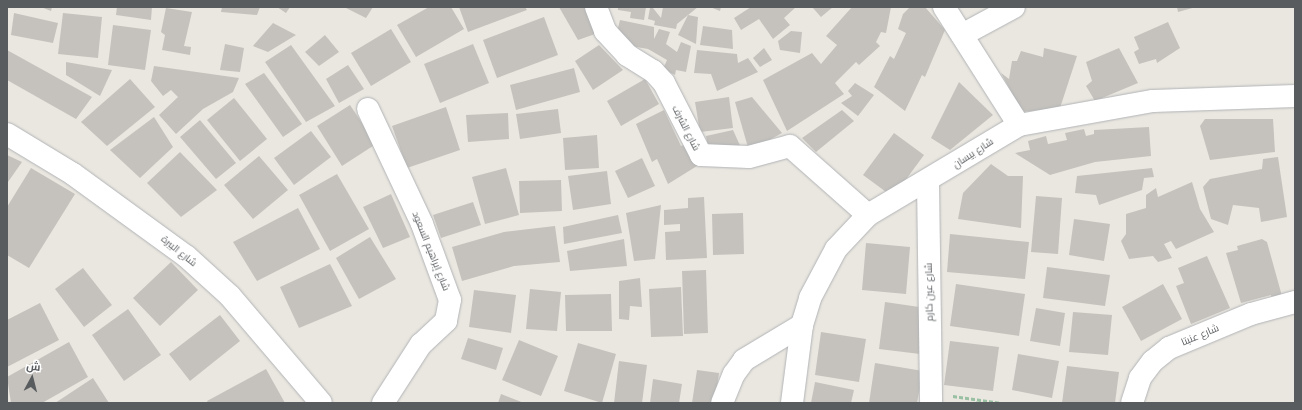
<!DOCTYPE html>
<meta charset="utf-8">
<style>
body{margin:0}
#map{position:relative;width:1302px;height:410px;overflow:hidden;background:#eae7e0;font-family:Arial,Cairo,sans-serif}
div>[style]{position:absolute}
.building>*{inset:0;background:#c5c2bd}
.path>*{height:2.5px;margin-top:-1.25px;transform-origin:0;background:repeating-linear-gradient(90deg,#99c0a2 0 4px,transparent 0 6px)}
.roads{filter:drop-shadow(0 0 1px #b1b3b6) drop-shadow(0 0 1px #b1b3b6)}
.minor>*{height:22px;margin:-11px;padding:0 11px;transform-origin:11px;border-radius:11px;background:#fff}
span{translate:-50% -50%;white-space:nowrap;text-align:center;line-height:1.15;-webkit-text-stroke:3px #fff;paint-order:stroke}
.street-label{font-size:10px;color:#595c5f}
.frame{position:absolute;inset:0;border:8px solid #595c5f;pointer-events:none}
.north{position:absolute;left:12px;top:358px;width:40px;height:40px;-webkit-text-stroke:3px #fff;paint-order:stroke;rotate:7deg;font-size:11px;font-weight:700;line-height:16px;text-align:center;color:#595c5f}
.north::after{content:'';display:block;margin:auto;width:14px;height:18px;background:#595c5f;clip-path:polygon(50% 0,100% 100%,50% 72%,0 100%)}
</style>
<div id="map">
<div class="building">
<div style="clip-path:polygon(41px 7px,52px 7px,51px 11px)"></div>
<div style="clip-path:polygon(117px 7px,152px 7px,151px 20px,116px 15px)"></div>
<div style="clip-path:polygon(222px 7px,260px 7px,257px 15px,221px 12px)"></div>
<div style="clip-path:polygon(277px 7px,290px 7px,286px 13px)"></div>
<div style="clip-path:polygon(344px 7px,373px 7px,366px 18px)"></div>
<div style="clip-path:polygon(429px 7px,451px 7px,464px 29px,416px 57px,397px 25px)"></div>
<div style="clip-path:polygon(459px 7px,525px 7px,527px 10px,468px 32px)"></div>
<div style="clip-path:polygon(559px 7px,591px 7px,598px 33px,578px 40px)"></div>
<div style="clip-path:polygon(618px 7px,646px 7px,644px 20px,630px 18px,631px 12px,618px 10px)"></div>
<div style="clip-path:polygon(663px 7px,684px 8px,698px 7px,677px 24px,676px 29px,654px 25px,655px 21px,648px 19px,650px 8px,653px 8px,661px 18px)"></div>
<div style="clip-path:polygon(710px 7px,721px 7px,720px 11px)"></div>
<div style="clip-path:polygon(751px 7px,796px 7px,784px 18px,790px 25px,773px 39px,759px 19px,741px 30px,734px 18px)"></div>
<div style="clip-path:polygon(812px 7px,833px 7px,821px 17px)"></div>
<div style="clip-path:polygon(852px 7px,891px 7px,886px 33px,881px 32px,876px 42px,880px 46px,859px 65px,856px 62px,835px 83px,844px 94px,787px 131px,763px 80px,812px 53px,821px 64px,837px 45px,826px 36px)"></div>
<div style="clip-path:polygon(910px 7px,925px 7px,945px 30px,925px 77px,922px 75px,905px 111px,874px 87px,890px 56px,894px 59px,906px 33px,898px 29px,903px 14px)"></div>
<div style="clip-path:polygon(1177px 7px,1196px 7px,1178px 12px)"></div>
<div style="clip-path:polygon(166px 8px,192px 12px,184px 46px,191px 47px,190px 55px,162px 50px,165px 35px,161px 32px)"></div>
<div style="clip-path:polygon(14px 13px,58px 23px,53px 43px,11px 35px)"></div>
<div style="clip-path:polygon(63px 13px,102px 17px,98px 58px,58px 54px)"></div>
<div style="clip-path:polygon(688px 15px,698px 17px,696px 44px,678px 35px)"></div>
<div style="clip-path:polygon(544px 17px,558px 55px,497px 78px,483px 40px)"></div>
<div style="clip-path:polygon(620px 20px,654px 27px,654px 39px,659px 29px,670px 32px,666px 44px,677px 52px,681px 42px,691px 46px,686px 72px,676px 70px,675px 75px,663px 69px,667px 60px,648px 49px,631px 46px,617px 32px)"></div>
<div style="clip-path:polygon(1168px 22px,1180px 48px,1157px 63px,1156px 59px,1139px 64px,1134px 52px,1139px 49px,1134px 37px)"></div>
<div style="clip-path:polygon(273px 23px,296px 35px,268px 52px,253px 46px)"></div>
<div style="clip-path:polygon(113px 25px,151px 30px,145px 70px,108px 65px)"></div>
<div style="clip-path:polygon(703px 26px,732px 30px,733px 49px,700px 45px)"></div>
<div style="clip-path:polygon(391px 29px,411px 62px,371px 86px,351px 53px)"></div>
<div style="clip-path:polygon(791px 31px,802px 32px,800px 53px,780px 50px,778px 41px)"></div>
<div style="clip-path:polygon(325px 35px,339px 52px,319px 66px,305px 52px)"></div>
<div style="clip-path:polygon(225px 44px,244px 48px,240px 72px,220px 70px)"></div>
<div style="clip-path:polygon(473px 44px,489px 83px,440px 103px,424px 64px)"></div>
<div style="clip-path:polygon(291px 45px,335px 106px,306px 122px,265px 62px)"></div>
<div style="clip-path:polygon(599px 45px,623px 70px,593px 90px,575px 61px)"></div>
<div style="clip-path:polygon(764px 48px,772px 60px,760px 67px,753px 58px)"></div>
<div style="clip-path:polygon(1044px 48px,1077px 56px,1060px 108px,1022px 112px,1001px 73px,1009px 79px,1012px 61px,1017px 61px,1021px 51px,1043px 57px)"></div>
<div style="clip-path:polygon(1119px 48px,1138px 83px,1095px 101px,1086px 86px,1092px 81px,1086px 62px)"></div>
<div style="clip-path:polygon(7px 50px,92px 97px,76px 119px,7px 80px)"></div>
<div style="clip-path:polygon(697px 50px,737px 54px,738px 63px,748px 58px,758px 72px,717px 91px,711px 74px,694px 73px)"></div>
<div style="clip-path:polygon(66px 62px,112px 70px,100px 96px,66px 75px)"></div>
<div style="clip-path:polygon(348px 65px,364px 89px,339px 103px,326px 79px)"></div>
<div style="clip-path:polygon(154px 66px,239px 78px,233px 92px,203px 109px,176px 134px,159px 115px,178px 97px,171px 90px,163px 96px,151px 81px)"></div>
<div style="clip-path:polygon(574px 68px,580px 92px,516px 110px,510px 85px)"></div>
<div style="clip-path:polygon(264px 73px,302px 124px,283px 137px,245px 84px)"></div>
<div style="clip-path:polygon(130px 79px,155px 107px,107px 146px,81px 122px)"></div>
<div style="clip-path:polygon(645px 79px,659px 104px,621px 126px,607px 101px)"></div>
<div style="clip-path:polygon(959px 82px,993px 115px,950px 150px,931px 138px)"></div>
<div style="clip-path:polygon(855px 83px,874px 95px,858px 116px,841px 103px,852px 96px,848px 91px)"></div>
<div style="clip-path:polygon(729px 97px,733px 128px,700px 132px,695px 102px)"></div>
<div style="clip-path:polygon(752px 97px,782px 133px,749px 151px,735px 102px)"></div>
<div style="clip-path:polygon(234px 98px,267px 139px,240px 161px,207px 120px)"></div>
<div style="clip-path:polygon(350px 105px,376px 144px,342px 166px,317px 126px)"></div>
<div style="clip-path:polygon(446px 107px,460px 150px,407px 168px,392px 126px)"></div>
<div style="clip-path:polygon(558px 109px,561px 133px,520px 139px,516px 114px)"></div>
<div style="clip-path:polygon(664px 110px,681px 146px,687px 144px,697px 166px,668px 184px,657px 159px,652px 162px,636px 124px)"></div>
<div style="clip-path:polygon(842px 110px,854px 121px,816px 152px,802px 138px)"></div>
<div style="clip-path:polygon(508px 113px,509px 139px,468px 142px,466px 115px)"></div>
<div style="clip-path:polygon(154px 117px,173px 147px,140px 178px,110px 150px)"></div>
<div style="clip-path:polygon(1205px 119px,1273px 119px,1275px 152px,1210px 160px,1200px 126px)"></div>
<div style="clip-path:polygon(200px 120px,236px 163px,216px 179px,180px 137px)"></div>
<div style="clip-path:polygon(1149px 127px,1151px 156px,1095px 162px,1050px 175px,1015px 153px,1030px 150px,1028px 141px,1046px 136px,1048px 144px,1067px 140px,1065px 133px,1084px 129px,1086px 136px,1094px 134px,1094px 130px)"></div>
<div style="clip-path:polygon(733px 130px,743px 152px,709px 152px,706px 136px)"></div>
<div style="clip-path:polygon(311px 131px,331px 157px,294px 185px,274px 158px)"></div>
<div style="clip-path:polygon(894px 133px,924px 155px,893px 197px,863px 175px)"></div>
<div style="clip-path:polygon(597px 135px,599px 168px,565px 170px,563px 138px)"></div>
<div style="clip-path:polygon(180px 152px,217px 190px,181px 217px,147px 183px)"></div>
<div style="clip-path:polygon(7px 155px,22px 162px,8px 182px,7px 181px)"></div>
<div style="clip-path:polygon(259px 156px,288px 190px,253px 219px,224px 185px)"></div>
<div style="clip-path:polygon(1278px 157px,1287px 217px,1261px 222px,1259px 208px,1233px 205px,1228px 225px,1211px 219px,1203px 187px,1210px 179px,1262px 169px,1263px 159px)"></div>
<div style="clip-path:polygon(642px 158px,655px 186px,628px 198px,615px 171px)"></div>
<div style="clip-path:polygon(991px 164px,1008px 176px,1023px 176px,1021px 228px,958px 219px,963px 193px)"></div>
<div style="clip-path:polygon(31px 168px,75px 194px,29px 268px,7px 255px,7px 207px)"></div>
<div style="clip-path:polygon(506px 168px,519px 215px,485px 224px,472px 177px)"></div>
<div style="clip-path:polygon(1152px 168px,1154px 177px,1144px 178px,1142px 190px,1099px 205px,1096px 195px,1075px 193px,1077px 176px)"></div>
<div style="clip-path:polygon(607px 171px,611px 204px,573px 210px,568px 176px)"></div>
<div style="clip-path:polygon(337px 174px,369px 229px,330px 251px,299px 195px)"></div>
<div style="clip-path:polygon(561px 180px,562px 211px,520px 213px,519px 181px)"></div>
<div style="clip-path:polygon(1192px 182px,1200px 209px,1214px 232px,1176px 249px,1171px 241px,1164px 244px,1172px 258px,1158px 262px,1153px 256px,1129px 259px,1121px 241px,1126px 234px,1126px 214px,1146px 208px,1146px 195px,1156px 188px,1158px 197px)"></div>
<div style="clip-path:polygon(391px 194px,410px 237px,383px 248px,363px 207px)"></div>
<div style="clip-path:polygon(1036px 196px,1062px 198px,1058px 254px,1031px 252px)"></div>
<div style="clip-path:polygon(704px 197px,707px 258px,666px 260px,665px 232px,680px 231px,680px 224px,664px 225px,664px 210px,688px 208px,688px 198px)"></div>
<div style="clip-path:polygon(473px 202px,481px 225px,441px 238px,433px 215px)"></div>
<div style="clip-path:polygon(661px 205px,655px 259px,634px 261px,626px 213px)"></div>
<div style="clip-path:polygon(298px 208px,320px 249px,257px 281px,233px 242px)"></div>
<div style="clip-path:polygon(743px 213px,744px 254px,713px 255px,712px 214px)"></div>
<div style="clip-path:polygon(618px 215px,622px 233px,564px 244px,563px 227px)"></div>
<div style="clip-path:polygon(1074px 219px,1110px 224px,1104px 261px,1069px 255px)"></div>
<div style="clip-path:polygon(555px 226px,560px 262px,514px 266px,462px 281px,452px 247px,504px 232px)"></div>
<div style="clip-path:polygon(950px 234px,1029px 242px,1025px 279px,947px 272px)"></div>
<div style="clip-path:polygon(370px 237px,396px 279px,359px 299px,336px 258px)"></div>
<div style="clip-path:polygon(624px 239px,627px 266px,570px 271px,567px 251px)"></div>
<div style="clip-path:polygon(1262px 239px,1267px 242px,1282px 296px,1272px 299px,1271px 295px,1241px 303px,1226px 253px,1238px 250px,1237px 246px)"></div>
<div style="clip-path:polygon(866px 243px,910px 247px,906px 294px,862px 290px)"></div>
<div style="clip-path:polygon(1207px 256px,1230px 308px,1191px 324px,1176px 286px,1184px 283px,1178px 268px)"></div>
<div style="clip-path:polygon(171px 262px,198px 290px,160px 326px,133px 298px)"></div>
<div style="clip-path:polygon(330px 264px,352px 306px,299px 328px,280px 287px)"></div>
<div style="clip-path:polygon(1047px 267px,1110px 275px,1105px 306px,1043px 298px)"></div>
<div style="clip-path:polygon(83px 268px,112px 305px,84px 327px,55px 289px)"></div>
<div style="clip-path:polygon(706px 270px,708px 333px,684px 334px,682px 271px)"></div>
<div style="clip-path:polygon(640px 278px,642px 307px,630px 306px,629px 320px,619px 319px,619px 281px)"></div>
<div style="clip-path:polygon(956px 284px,1025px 294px,1019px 336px,950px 326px)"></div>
<div style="clip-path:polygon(1163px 284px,1182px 319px,1141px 341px,1122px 307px)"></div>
<div style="clip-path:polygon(681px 287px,683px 336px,651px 337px,649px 289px)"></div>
<div style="clip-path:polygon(530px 289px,561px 292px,557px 331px,526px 329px)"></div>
<div style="clip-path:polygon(474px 290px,516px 295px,511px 333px,469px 327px)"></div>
<div style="clip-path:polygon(611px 294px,612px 331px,566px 331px,565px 295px)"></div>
<div style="clip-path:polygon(885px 302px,926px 308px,920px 354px,879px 349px)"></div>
<div style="clip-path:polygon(40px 303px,59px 340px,7px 367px,7px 320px)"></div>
<div style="clip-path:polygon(1036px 308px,1065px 313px,1060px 346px,1030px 341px)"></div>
<div style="clip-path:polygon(128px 309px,161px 355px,124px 381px,92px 335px)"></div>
<div style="clip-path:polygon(1073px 312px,1112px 315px,1108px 355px,1069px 352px)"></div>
<div style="clip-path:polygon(220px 315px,240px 341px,190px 381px,169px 354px)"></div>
<div style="clip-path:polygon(821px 332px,866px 339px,859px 382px,815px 375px)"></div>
<div style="clip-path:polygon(468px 338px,503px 348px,496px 370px,461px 359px)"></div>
<div style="clip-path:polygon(519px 340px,558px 356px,541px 396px,502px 380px)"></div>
<div style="clip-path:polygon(950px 341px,999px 347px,993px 391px,944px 385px)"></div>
<div style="clip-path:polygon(69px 342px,88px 377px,42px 403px,11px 403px,7px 377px)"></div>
<div style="clip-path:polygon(578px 343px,616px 354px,602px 403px,564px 391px)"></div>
<div style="clip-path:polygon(1018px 354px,1059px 361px,1052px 398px,1012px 390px)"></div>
<div style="clip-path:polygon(619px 361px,647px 365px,642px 403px,614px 403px)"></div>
<div style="clip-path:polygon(875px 363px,923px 371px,917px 403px,869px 403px)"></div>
<div style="clip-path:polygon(1067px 366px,1119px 372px,1115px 403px,1062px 403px)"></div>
<div style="clip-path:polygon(266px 369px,285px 403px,208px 403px,207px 401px)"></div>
<div style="clip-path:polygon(697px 370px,719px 373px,715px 403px,692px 403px)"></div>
<div style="clip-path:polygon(93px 378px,109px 403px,55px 403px)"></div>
<div style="clip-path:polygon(653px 379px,682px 384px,679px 403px,650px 403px)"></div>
<div style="clip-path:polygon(815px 382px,854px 390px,851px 403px,811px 403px)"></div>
<div style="clip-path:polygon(501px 394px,524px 403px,498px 403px)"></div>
</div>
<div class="path">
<div style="left:953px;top:396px;width:49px;rotate:8.1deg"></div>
</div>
<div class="roads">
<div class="minor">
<div style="left:596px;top:7px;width:26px;rotate:69deg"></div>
<div style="left:605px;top:31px;width:33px;rotate:47deg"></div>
<div style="left:627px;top:55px;width:31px;rotate:32deg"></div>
<div style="left:653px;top:71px;width:16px;rotate:47deg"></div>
<div style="left:664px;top:83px;width:81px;rotate:62.8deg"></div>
<div style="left:701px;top:155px;width:48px;rotate:2.4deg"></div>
<div style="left:749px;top:157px;width:42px;rotate:-15deg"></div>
<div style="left:790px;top:146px;width:104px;rotate:41.5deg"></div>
<div style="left:944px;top:7px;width:140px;rotate:57.6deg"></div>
<div style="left:962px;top:35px;width:59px;rotate:-28.3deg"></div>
<div style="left:368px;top:109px;width:127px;rotate:64.8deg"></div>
<div style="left:422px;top:224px;width:81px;rotate:69.8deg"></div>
<div style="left:450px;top:300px;width:21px;rotate:101deg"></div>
<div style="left:446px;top:321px;width:34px;rotate:137deg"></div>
<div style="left:421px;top:344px;width:70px;rotate:122.8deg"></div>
<div style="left:7px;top:134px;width:77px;rotate:31.2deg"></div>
<div style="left:73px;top:174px;width:140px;rotate:36deg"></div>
<div style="left:186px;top:256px;width:59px;rotate:42.3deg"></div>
<div style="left:230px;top:296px;width:140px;rotate:49.6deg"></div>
<div style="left:928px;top:182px;width:221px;rotate:89.2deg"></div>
<div style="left:722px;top:403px;width:31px;rotate:-68deg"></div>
<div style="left:734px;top:374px;width:17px;rotate:-54deg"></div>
<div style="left:744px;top:360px;width:68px;rotate:-31.1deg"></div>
<div style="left:792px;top:403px;width:79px;rotate:-82.7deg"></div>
<div style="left:802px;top:325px;width:28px;rotate:-73deg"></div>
<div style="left:810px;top:298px;width:55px;rotate:-62deg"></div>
<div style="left:836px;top:249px;width:47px;rotate:-46.7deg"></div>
<div style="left:868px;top:215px;width:176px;rotate:-30.8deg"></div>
<div style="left:1019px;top:125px;width:136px;rotate:-10.2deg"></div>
<div style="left:1153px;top:101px;width:142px;rotate:-2deg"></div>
<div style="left:1132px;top:403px;width:26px;rotate:-72deg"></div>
<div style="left:1140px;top:378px;width:21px;rotate:-53deg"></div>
<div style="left:1153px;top:361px;width:21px;rotate:-39deg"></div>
<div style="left:1169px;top:348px;width:89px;rotate:-22.5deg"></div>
<div style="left:1251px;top:314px;width:46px;rotate:-15.3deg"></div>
</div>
</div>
<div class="street-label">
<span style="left:686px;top:128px;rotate:63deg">شارع الشرف</span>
<span style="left:973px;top:153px;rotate:-33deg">شارع بيسان</span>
<span style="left:179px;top:251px;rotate:39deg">شارع البيرة</span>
<span style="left:431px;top:251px;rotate:68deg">شارع إبراهيم السعود</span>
<span style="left:929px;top:292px;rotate:-91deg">شارع عين كارم</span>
<span style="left:1200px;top:335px;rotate:-23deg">شارع عنبتا</span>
</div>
<div class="frame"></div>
<div class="north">ش</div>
</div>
